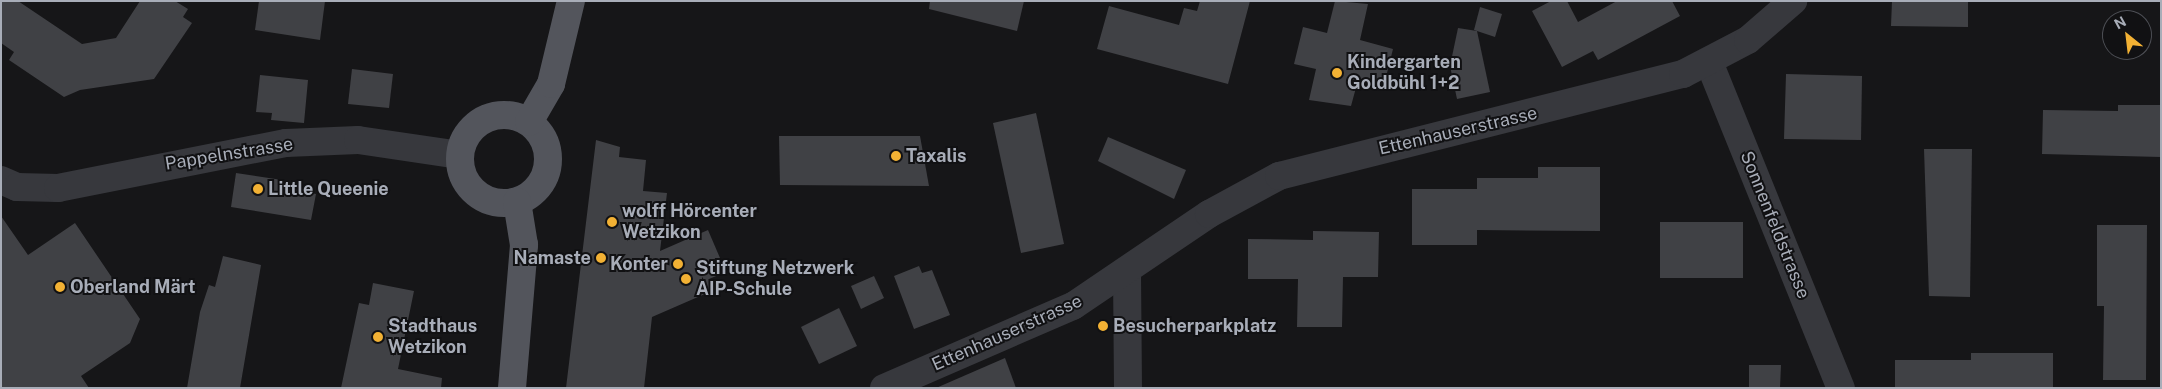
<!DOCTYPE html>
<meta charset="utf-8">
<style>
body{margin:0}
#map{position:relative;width:2162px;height:389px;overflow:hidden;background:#161618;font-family:"Public Sans",sans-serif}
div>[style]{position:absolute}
.building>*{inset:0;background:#404145}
.minor>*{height:28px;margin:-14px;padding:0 14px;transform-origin:14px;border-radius:14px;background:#37383d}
.major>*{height:28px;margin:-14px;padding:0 14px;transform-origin:14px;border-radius:14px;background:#53555c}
.major>.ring{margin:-14px;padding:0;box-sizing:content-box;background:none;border:28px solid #53555c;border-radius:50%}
.dots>*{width:14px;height:14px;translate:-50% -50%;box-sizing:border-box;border:2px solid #111113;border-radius:50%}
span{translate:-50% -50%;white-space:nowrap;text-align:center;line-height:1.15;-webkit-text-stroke:4px #111113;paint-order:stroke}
.poi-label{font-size:18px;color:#a8adb8;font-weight:700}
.left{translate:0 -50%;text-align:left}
.right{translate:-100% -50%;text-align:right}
.street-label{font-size:18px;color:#a8adb8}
.frame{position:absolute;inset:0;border:2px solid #a8adb8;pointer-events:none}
.north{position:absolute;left:2102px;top:10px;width:50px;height:50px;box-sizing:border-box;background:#111113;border:1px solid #4d4f55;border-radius:50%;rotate:331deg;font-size:14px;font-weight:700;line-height:20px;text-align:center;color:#a8adb8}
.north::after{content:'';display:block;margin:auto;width:18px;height:22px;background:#f2b134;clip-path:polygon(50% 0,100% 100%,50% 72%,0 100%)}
</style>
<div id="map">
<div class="building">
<div style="clip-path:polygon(1px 1px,18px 1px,82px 44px,116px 38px,140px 1px,175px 1px,188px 9px,183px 17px,192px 23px,154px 79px,80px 90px,64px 97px,9px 60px,14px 52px,1px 43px)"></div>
<div style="clip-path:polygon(259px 1px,325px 1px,320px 40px,255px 30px)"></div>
<div style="clip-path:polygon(930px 1px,1024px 1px,1017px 31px,929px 9px)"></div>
<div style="clip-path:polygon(1200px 1px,1250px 1px,1228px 84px,1097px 49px,1109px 6px,1179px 25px,1184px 8px,1197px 11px)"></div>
<div style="clip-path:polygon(1335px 1px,1368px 4px,1360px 40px,1393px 49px,1383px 89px,1357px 84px,1351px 106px,1309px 100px,1316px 69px,1294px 64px,1303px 27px,1327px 33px)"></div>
<div style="clip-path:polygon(1551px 1px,1567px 1px,1578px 22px,1617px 1px,1672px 1px,1680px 16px,1598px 60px,1593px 51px,1562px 67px,1532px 11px)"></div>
<div style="clip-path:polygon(1892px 1px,1968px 1px,1968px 27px,1891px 26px)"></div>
<div style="clip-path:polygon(1480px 7px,1502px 14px,1495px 37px,1474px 30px)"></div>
<div style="clip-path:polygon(1458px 28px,1477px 31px,1490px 92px,1457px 99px,1450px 66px)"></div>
<div style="clip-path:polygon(352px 69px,393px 74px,389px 108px,348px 104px)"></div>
<div style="clip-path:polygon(1786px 74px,1862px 76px,1861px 140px,1784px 139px)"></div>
<div style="clip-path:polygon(260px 75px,308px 80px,304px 123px,271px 120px,272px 113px,256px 112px)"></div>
<div style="clip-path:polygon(2118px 105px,2161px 105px,2161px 157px,2042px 154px,2043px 110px,2118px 111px)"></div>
<div style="clip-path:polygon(1036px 113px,1064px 244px,1021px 253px,993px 123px)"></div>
<div style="clip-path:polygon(779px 136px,920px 136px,929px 186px,780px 185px)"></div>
<div style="clip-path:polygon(1108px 137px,1186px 170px,1174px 199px,1098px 161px)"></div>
<div style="clip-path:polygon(596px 140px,620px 147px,619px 157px,646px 160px,643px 191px,667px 193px,660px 251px,708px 230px,726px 272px,709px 279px,714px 290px,652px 317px,644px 388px,566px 388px)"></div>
<div style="clip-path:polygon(1924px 149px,1972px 149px,1970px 297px,1929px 296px)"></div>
<div style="clip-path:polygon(1538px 167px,1600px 167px,1600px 231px,1477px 230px,1477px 245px,1412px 245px,1412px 189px,1477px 189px,1477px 178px,1538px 178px)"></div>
<div style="clip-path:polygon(236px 173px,282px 180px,281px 186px,316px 194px,311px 220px,231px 207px)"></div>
<div style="clip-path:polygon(1px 216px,28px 255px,75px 223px,140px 319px,130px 343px,81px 376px,89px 388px,1px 388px)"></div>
<div style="clip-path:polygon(1660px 222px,1743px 222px,1743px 278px,1660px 278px)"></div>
<div style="clip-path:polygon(2097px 225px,2147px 225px,2146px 380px,2103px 380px,2104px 306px,2097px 306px)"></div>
<div style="clip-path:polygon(1313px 231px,1379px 232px,1378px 277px,1343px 277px,1342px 327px,1297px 327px,1298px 279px,1248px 279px,1248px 239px,1313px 240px)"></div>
<div style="clip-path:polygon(223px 256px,261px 265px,240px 388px,187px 388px,200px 312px,209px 285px,215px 287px)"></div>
<div style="clip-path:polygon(919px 266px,922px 273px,932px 270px,950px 315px,914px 329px,894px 276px)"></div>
<div style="clip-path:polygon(874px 276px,884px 298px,861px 309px,851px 286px)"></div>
<div style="clip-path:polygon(373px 283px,414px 291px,398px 369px,442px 378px,441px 388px,341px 388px,359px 303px,369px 305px)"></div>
<div style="clip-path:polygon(839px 308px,857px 346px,819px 364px,801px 327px)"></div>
<div style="clip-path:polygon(1971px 353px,2053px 353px,2053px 388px,1895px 388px,1895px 360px,1971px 360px)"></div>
<div style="clip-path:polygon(1005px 358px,1016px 388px,936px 388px)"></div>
<div style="clip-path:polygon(1749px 365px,1781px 365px,1780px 388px,1749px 388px)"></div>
</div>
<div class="minor">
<div style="left:1709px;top:62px;width:352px;rotate:68deg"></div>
<div style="left:1px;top:180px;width:17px;rotate:24deg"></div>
<div style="left:17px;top:187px;width:41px;rotate:1.4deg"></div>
<div style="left:58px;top:188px;width:232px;rotate:-11.2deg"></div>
<div style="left:286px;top:143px;width:72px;rotate:-2.4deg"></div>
<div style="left:358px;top:140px;width:102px;rotate:8.4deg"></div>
<div style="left:1127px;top:273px;width:115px;rotate:89.5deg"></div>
<div style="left:884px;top:388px;width:206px;rotate:-23.5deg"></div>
<div style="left:1073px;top:306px;width:164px;rotate:-34.1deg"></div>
<div style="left:1209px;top:214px;width:80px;rotate:-28.5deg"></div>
<div style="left:1279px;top:176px;width:417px;rotate:-14.2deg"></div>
<div style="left:1683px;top:74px;width:73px;rotate:-27.6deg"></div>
<div style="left:1748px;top:40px;width:60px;rotate:-40.9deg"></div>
</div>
<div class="major">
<div class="ring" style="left:460px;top:115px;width:60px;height:60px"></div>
<div style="left:529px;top:122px;width:44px;rotate:-59.9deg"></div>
<div style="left:551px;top:84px;width:85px;rotate:-76.5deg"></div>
<div style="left:512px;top:388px;width:144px;rotate:-85.2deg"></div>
<div style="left:524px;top:245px;width:44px;rotate:-99.2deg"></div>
</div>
<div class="dots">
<div style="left:1337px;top:73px;background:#f2b134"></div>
<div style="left:896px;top:156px;background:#f2b134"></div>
<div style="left:258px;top:189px;background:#f2b134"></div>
<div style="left:612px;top:222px;background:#f2b134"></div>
<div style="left:601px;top:258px;background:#f2b134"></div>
<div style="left:678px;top:264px;background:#f2b134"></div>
<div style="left:686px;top:279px;background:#f2b134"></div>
<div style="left:60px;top:287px;background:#f2b134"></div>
<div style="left:1103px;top:326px;background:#f2b134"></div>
<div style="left:378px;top:337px;background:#f2b134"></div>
</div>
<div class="poi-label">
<span class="left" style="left:1347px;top:73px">Kindergarten<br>Goldbühl 1+2</span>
<span class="left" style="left:906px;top:156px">Taxalis</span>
<span class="left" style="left:268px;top:189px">Little Queenie</span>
<span class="left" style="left:622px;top:222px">wolff Hörcenter<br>Wetzikon</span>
<span class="right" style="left:591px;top:258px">Namaste</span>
<span class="right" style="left:668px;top:264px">Konter</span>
<span class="left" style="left:696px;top:279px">Stiftung Netzwerk<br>AIP-Schule</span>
<span class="left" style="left:70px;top:287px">Oberland Märt</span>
<span class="left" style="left:1113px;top:326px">Besucherparkplatz</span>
<span class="left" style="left:388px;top:337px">Stadthaus<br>Wetzikon</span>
</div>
<div class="street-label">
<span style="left:1458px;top:131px;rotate:-13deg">Ettenhauserstrasse</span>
<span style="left:229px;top:154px;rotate:-9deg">Pappelnstrasse</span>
<span style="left:1775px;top:225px;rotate:68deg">Sonnenfeldstrasse</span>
<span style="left:1007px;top:333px;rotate:-24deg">Ettenhauserstrasse</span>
</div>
<div class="frame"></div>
<div class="north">N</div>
</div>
